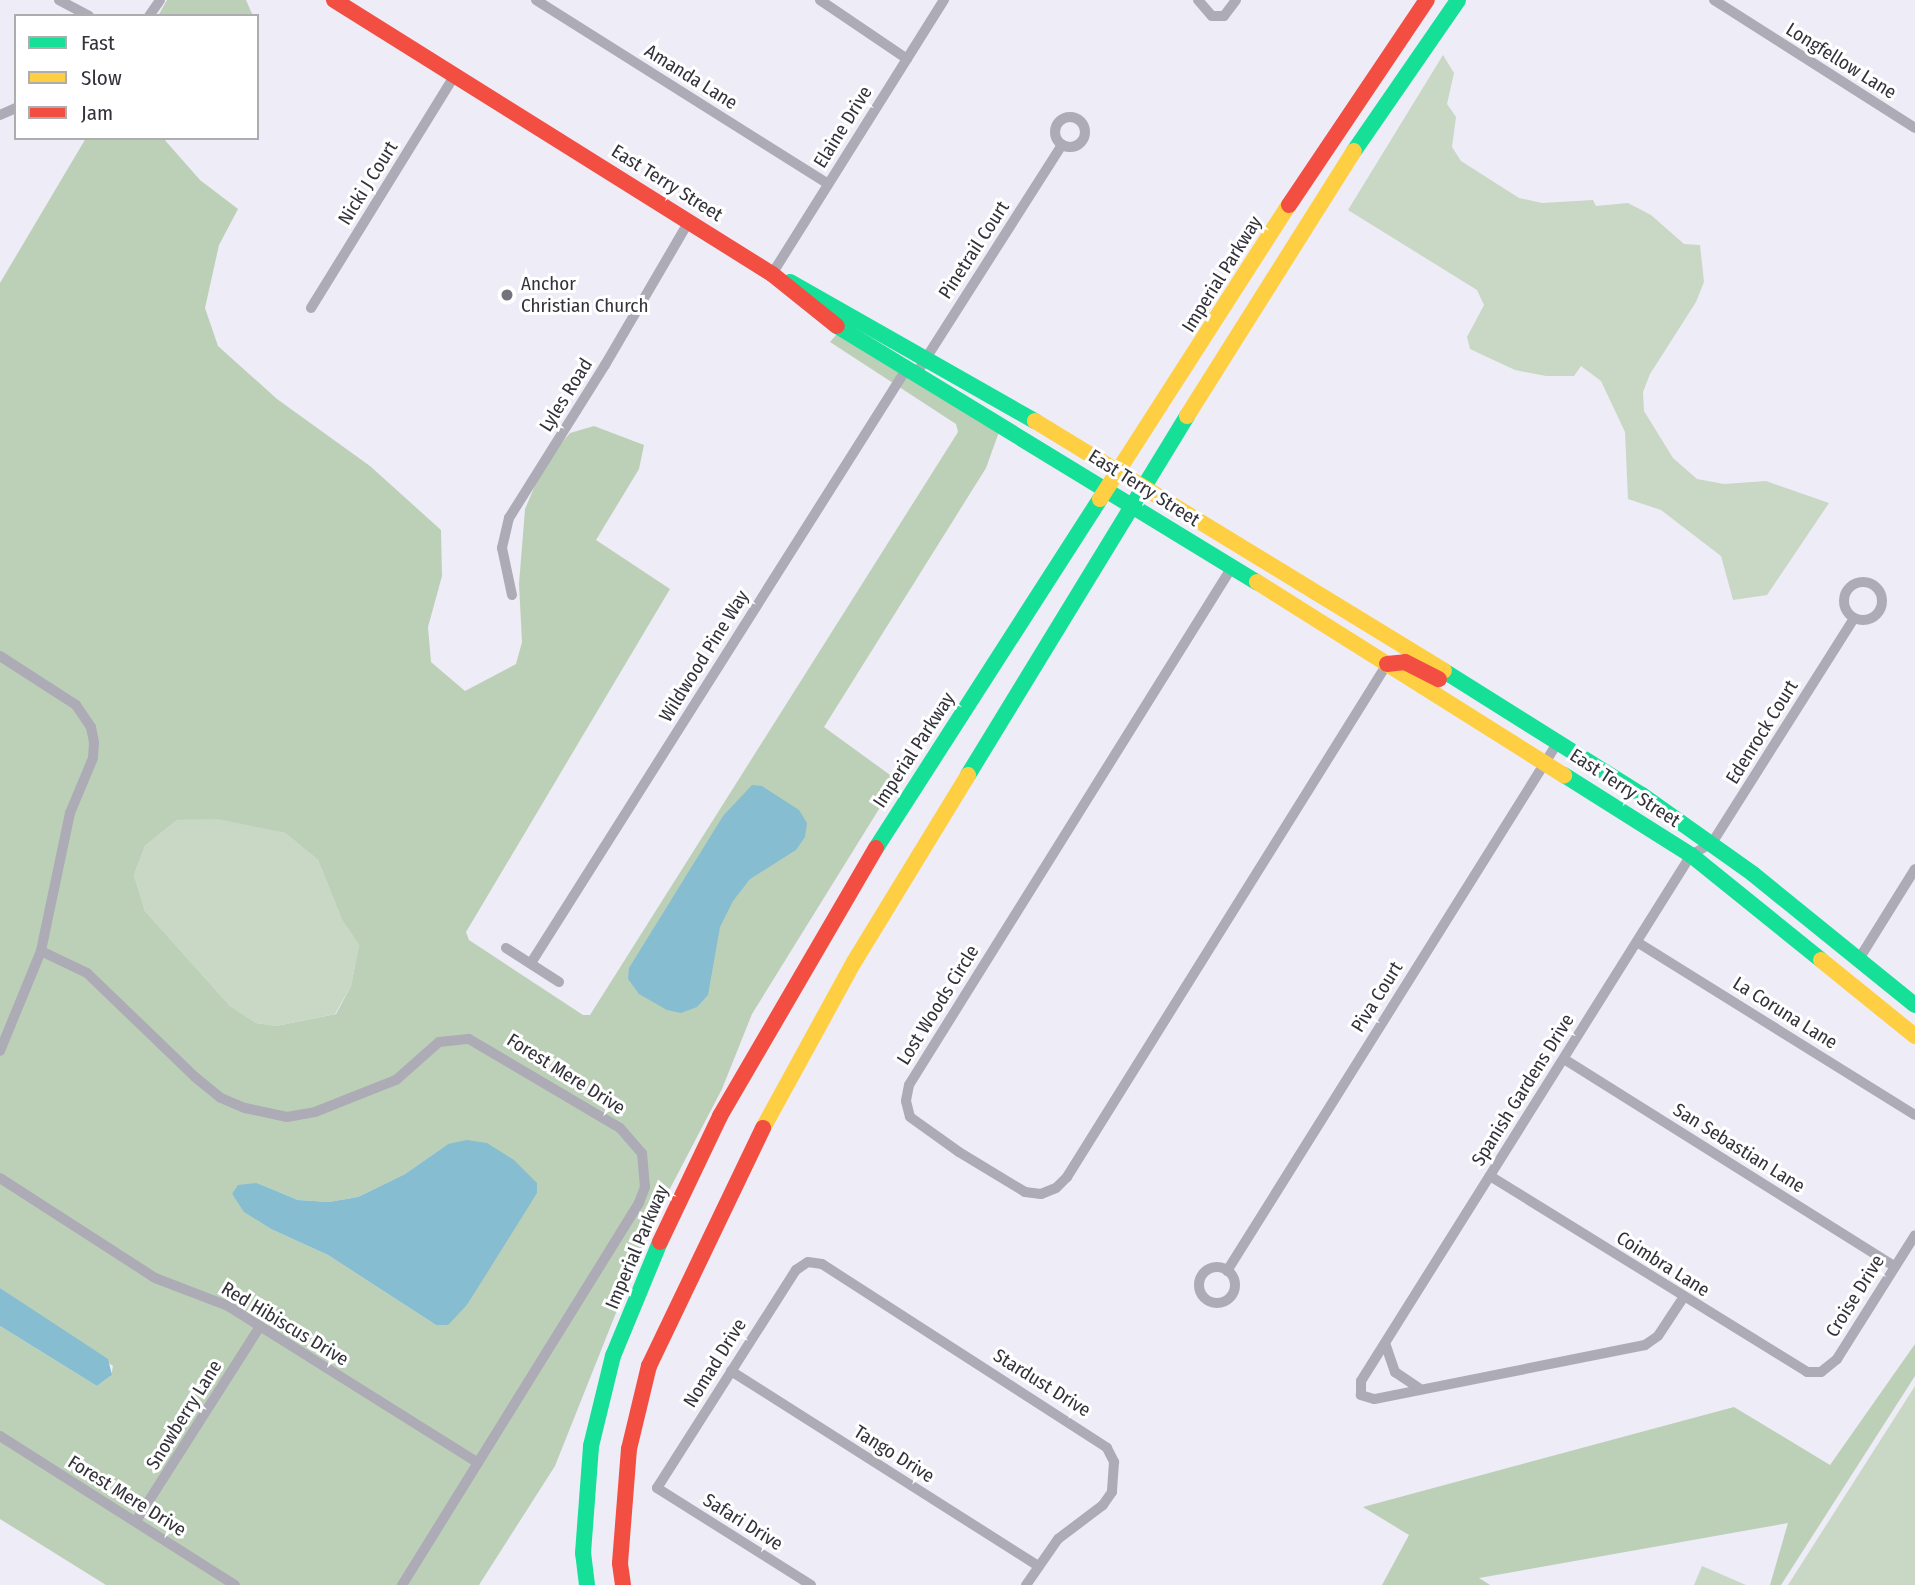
<!DOCTYPE html>
<style>
body{margin:0}
#map{position:relative;width:1915px;height:1585px;overflow:hidden;background:#eeecf7;font-family:"Fira Sans Condensed",sans-serif}
div>[style]{position:absolute}
.green>*{inset:0;background:#c8d8c5}
.forest>*{inset:0;background:#bcd0b8}
.water>*{inset:0;background:#87bdd0}
.street>*{height:10px;margin:-5px;padding:0 5px;transform-origin:5px;border-radius:5px;background:#adabb6}
.street>.ring{margin:-5px;padding:0;box-sizing:content-box;background:none;border:10px solid #adabb6;border-radius:50%}
.fast>*{height:16px;margin:-8px;padding:0 8px;transform-origin:8px;border-radius:8px;background:#16e098}
.slow>*{height:16px;margin:-8px;padding:0 8px;transform-origin:8px;border-radius:8px;background:#ffcf43}
.jam>*{height:16px;margin:-8px;padding:0 8px;transform-origin:8px;border-radius:8px;background:#f24e42}
.dots>*{width:19px;height:19px;translate:-50% -50%;box-sizing:border-box;border:4px solid #fff;border-radius:50%}
span{translate:-50% -50%;white-space:nowrap;text-align:center;line-height:1.15;-webkit-text-stroke:6px #fff;paint-order:stroke}
.street-label{font-size:19px;color:#33323a}
.poi-label{font-size:19px;color:#33323a}
.left{translate:0 -50%;text-align:left}
.legend{position:absolute;left:14px;top:14px;width:245px;height:126px;box-sizing:border-box;background:#fff;border:2px solid #adadb0;margin:0;padding:9px 12px;list-style:none;font-size:21px;color:#33323a}
.legend li{display:flex;align-items:center;gap:14px;height:35px}
.legend b{width:35px;border:2px solid #adadb0}
</style>
<div id="map">
<div class="green">
<div style="clip-path:polygon(1443px 55px,1454px 73px,1447px 104px,1456px 117px,1452px 147px,1461px 161px,1519px 198px,1542px 203px,1593px 200px,1596px 206px,1628px 203px,1651px 215px,1684px 244px,1700px 245px,1704px 282px,1696px 302px,1650px 374px,1643px 392px,1644px 411px,1673px 458px,1697px 479px,1724px 484px,1766px 481px,1829px 503px,1767px 595px,1733px 600px,1721px 556px,1661px 510px,1628px 499px,1625px 432px,1601px 381px,1581px 366px,1574px 376px,1546px 376px,1515px 370px,1470px 349px,1467px 337px,1484px 305px,1477px 290px,1348px 210px)"></div>
<div style="clip-path:polygon(218px 818px,285px 833px,318px 860px,342px 920px,359px 945px,351px 986px,335px 1014px,276px 1026px,256px 1023px,230px 1006px,145px 911px,134px 875px,145px 846px,177px 820px)"></div>
<div style="clip-path:polygon(1915px 1386px,1915px 1585px,1788px 1585px)"></div>
<div style="clip-path:polygon(1702px 1566px,1746px 1585px,1694px 1585px)"></div>
</div>
<div class="forest">
<div style="clip-path:polygon(167px 0,246px 0,253px 16px,158px 16px)"></div>
<div style="clip-path:polygon(evenodd,86px 138px,163px 138px,200px 180px,238px 209px,219px 245px,205px 308px,218px 346px,277px 399px,370px 466px,441px 530px,442px 576px,428px 627px,431px 662px,465px 691px,516px 664px,522px 642px,519px 584px,525px 509px,545px 462px,570px 433px,594px 426px,644px 445px,639px 469px,596px 540px,670px 589px,466px 932px,469px 940px,583px 1015px,590px 1015px,958px 432px,956px 424px,830px 342px,837px 334px,999px 432px,986px 468px,824px 727px,897px 780px,752px 1014px,722px 1089px,651px 1225px,555px 1466px,479px 1585px,106px 1585px,0 1519px,0 1326px,97px 1386px,111px 1376px,113px 1366px,0 1288px,0 283px,86px 138px,218px 819px,285px 833px,318px 860px,342px 920px,359px 945px,351px 986px,336px 1014px,276px 1026px,256px 1023px,230px 1006px,145px 911px,134px 875px,145px 846px,177px 820px,218px 819px,86px 138px,448px 1144px,493px 1261px,467px 1305px,452px 1319px,436px 1325px,328px 1255px,271px 1229px,245px 1212px,232px 1194px,257px 1183px,298px 1200px,329px 1202px,358px 1197px,405px 1174px,448px 1144px)"></div>
<div style="clip-path:polygon(1915px 1344px,1915px 1376px,1781px 1585px,1770px 1585px,1788px 1523px,1479px 1578px,1490px 1585px,1382px 1585px,1409px 1535px,1363px 1507px,1734px 1407px,1830px 1465px)"></div>
</div>
<div class="water">
<div style="clip-path:polygon(752px 785px,762px 786px,799px 810px,807px 823px,805px 837px,796px 850px,750px 879px,733px 901px,720px 927px,708px 995px,697px 1007px,681px 1013px,667px 1010px,639px 994px,628px 979px,629px 968px,723px 816px)"></div>
<div style="clip-path:polygon(467px 1140px,487px 1143px,514px 1160px,537px 1183px,537px 1193px,467px 1305px,448px 1325px,436px 1325px,328px 1255px,271px 1229px,244px 1212px,232px 1194px,238px 1185px,257px 1183px,298px 1200px,329px 1202px,358px 1197px,405px 1174px,448px 1144px)"></div>
<div style="clip-path:polygon(0 1288px,108px 1359px,112px 1375px,97px 1386px,0 1326px)"></div>
</div>
<div class="street">
<div style="left:59px;top:0;width:34px;rotate:28deg"></div>
<div style="left:536px;top:0;width:345px;rotate:32.2deg"></div>
<div style="left:820px;top:0;width:105px;rotate:34.1deg"></div>
<div style="left:1198px;top:0;width:21px;rotate:49deg"></div>
<div style="left:1212px;top:16px;width:12px"></div>
<div style="left:1224px;top:16px;width:20px;rotate:-53deg"></div>
<div style="left:1714px;top:0;width:238px;rotate:32.5deg"></div>
<div style="left:149px;top:16px;width:19px;rotate:-55deg"></div>
<div style="left:0;top:115px;width:17px;rotate:-24deg"></div>
<div class="ring" style="left:1055px;top:117px;width:20px;height:20px"></div>
<div style="left:772px;top:274px;width:324px;rotate:-57.9deg"></div>
<div style="left:311px;top:308px;width:274px;rotate:-58.3deg"></div>
<div style="left:916px;top:374px;width:272px;rotate:-57.5deg"></div>
<div style="left:1232px;top:567px;width:610px;rotate:121.95deg"></div>
<div style="left:909px;top:1085px;width:16px;rotate:101deg"></div>
<div style="left:906px;top:1101px;width:16px;rotate:76deg"></div>
<div style="left:910px;top:1117px;width:60px;rotate:35.5deg"></div>
<div style="left:959px;top:1152px;width:77px;rotate:31.2deg"></div>
<div style="left:1025px;top:1192px;width:16px;rotate:7deg"></div>
<div style="left:1041px;top:1194px;width:16px;rotate:-22deg"></div>
<div style="left:1056px;top:1188px;width:16px;rotate:-45deg"></div>
<div style="left:1067px;top:1177px;width:605px;rotate:-58.04deg"></div>
<div class="ring" style="left:1844px;top:582px;width:28px;height:28px"></div>
<div style="left:512px;top:595px;width:48px;rotate:-102deg"></div>
<div style="left:502px;top:548px;width:31px;rotate:-77deg"></div>
<div style="left:509px;top:518px;width:181px;rotate:-57.9deg"></div>
<div style="left:605px;top:365px;width:167px;rotate:-59.7deg"></div>
<div style="left:0;top:656px;width:90px;rotate:32.8deg"></div>
<div style="left:76px;top:705px;width:27px;rotate:56deg"></div>
<div style="left:91px;top:727px;width:16px;rotate:79deg"></div>
<div style="left:94px;top:743px;width:15px;rotate:94deg"></div>
<div style="left:93px;top:758px;width:60px;rotate:112.7deg"></div>
<div style="left:70px;top:813px;width:141px;rotate:101.9deg"></div>
<div style="left:41px;top:951px;width:108px;rotate:112.3deg"></div>
<div style="left:1637px;top:942px;width:327px;rotate:31.9deg"></div>
<div style="left:506px;top:948px;width:63px;rotate:32.7deg"></div>
<div style="left:41px;top:951px;width:51px;rotate:25.6deg"></div>
<div style="left:87px;top:973px;width:150px;rotate:43.9deg"></div>
<div style="left:195px;top:1077px;width:33px;rotate:39deg"></div>
<div style="left:221px;top:1098px;width:26px;rotate:23deg"></div>
<div style="left:245px;top:1108px;width:43px;rotate:12.1deg"></div>
<div style="left:287px;top:1117px;width:28px;rotate:-10deg"></div>
<div style="left:315px;top:1112px;width:87px;rotate:-21.6deg"></div>
<div style="left:396px;top:1080px;width:57px;rotate:-41.5deg"></div>
<div style="left:439px;top:1042px;width:30px;rotate:-6deg"></div>
<div style="left:469px;top:1039px;width:175px;rotate:30.5deg"></div>
<div style="left:620px;top:1128px;width:33px;rotate:49deg"></div>
<div style="left:642px;top:1153px;width:34px;rotate:85deg"></div>
<div style="left:645px;top:1187px;width:17px;rotate:111deg"></div>
<div style="left:639px;top:1203px;width:450px;rotate:121.8deg"></div>
<div style="left:1859px;top:959px;width:106px;rotate:-58.1deg"></div>
<div style="left:531px;top:963px;width:704px;rotate:-57.71deg"></div>
<div style="left:1564px;top:1059px;width:390px;rotate:32.1deg"></div>
<div style="left:1490px;top:1176px;width:373px;rotate:31.7deg"></div>
<div style="left:1807px;top:1372px;width:14px"></div>
<div style="left:1821px;top:1372px;width:21px;rotate:-39deg"></div>
<div style="left:1837px;top:1359px;width:146px;rotate:-57.8deg"></div>
<div style="left:0;top:1178px;width:184px;rotate:32.8deg"></div>
<div style="left:155px;top:1278px;width:78px;rotate:21deg"></div>
<div style="left:228px;top:1306px;width:295px;rotate:32.1deg"></div>
<div class="ring" style="left:1199px;top:1267px;width:26px;height:26px"></div>
<div style="left:1227px;top:1271px;width:624px;rotate:-57.97deg"></div>
<div style="left:1683px;top:1298px;width:45px;rotate:123.3deg"></div>
<div style="left:1658px;top:1336px;width:16px;rotate:145deg"></div>
<div style="left:1645px;top:1345px;width:276px;rotate:168.7deg"></div>
<div style="left:1374px;top:1399px;width:14px;rotate:-163deg"></div>
<div style="left:1361px;top:1395px;width:14px;rotate:-90deg"></div>
<div style="left:1361px;top:1381px;width:621px;rotate:-57.9deg"></div>
<div style="left:1691px;top:855px;width:24px;rotate:-30deg"></div>
<div style="left:1712px;top:843px;width:266px;rotate:-57.7deg"></div>
<div style="left:1385px;top:1343px;width:31px;rotate:71deg"></div>
<div style="left:1395px;top:1372px;width:29px;rotate:34deg"></div>
<div style="left:731px;top:1371px;width:364px;rotate:32.4deg"></div>
<div style="left:0;top:1436px;width:278px;rotate:32.4deg"></div>
<div style="left:136px;top:1521px;width:231px;rotate:-57.5deg"></div>
<div style="left:811px;top:1585px;width:182px;rotate:-147.8deg"></div>
<div style="left:657px;top:1488px;width:259px;rotate:-57.5deg"></div>
<div style="left:796px;top:1270px;width:14px;rotate:-34deg"></div>
<div style="left:808px;top:1262px;width:14px;rotate:8deg"></div>
<div style="left:822px;top:1264px;width:339px;rotate:32.8deg"></div>
<div style="left:1107px;top:1448px;width:16px;rotate:63deg"></div>
<div style="left:1114px;top:1462px;width:30px;rotate:94deg"></div>
<div style="left:1112px;top:1492px;width:16px;rotate:125deg"></div>
<div style="left:1103px;top:1505px;width:56px;rotate:142.9deg"></div>
<div style="left:1058px;top:1539px;width:56px;rotate:124.8deg"></div>
</div>
<div class="fast">
<div style="left:1354px;top:151px;width:183px;rotate:-55.4deg"></div>
<div style="left:790px;top:282px;width:282px;rotate:29.6deg"></div>
<div style="left:837px;top:326px;width:492px;rotate:31.4deg"></div>
<div style="left:1444px;top:671px;width:234px;rotate:32.1deg"></div>
<div style="left:1642px;top:795px;width:136px;rotate:35.4deg"></div>
<div style="left:1753px;top:874px;width:208px;rotate:39deg"></div>
<div style="left:968px;top:775px;width:421px;rotate:-58.6deg"></div>
<div style="left:1564px;top:775px;width:150px;rotate:32.2deg"></div>
<div style="left:1691px;top:855px;width:167px;rotate:38.9deg"></div>
<div style="left:876px;top:848px;width:415px;rotate:-57.3deg"></div>
<div style="left:587px;top:1585px;width:32px;rotate:-97deg"></div>
<div style="left:583px;top:1553px;width:107px;rotate:-85.7deg"></div>
<div style="left:591px;top:1446px;width:93px;rotate:-76.3deg"></div>
<div style="left:613px;top:1356px;width:123px;rotate:-67.6deg"></div>
</div>
<div class="slow">
<div style="left:1187px;top:416px;width:313px;rotate:-57.8deg"></div>
<div style="left:1035px;top:421px;width:479px;rotate:31.4deg"></div>
<div style="left:1100px;top:499px;width:350px;rotate:-57.3deg"></div>
<div style="left:1257px;top:582px;width:363px;rotate:32.2deg"></div>
<div style="left:1821px;top:960px;width:121px;rotate:39deg"></div>
<div style="left:763px;top:1128px;width:189px;rotate:-61.3deg"></div>
<div style="left:854px;top:962px;width:219px;rotate:-58.6deg"></div>
</div>
<div class="jam">
<div style="left:334px;top:0;width:517px;rotate:32.03deg"></div>
<div style="left:772px;top:274px;width:83px;rotate:38.7deg"></div>
<div style="left:1289px;top:205px;width:247px;rotate:-56.1deg"></div>
<div style="left:1387px;top:664px;width:18px;rotate:-6deg"></div>
<div style="left:1405px;top:662px;width:38px;rotate:27deg"></div>
<div style="left:660px;top:1242px;width:140px;rotate:-64.5deg"></div>
<div style="left:720px;top:1116px;width:310px;rotate:-59.8deg"></div>
<div style="left:623px;top:1585px;width:22px;rotate:-98deg"></div>
<div style="left:620px;top:1563px;width:114px;rotate:-85.5deg"></div>
<div style="left:629px;top:1449px;width:85px;rotate:-76.5deg"></div>
<div style="left:649px;top:1366px;width:264px;rotate:-64.4deg"></div>
</div>
<div class="dots">
<div style="left:507px;top:295px;background:#74737c"></div>
</div>
<div class="street-label">
<span style="left:1841px;top:61px;rotate:32deg">Longfellow Lane</span>
<span style="left:691px;top:77px;rotate:32deg">Amanda Lane</span>
<span style="left:843px;top:127px;rotate:-58deg">Elaine Drive</span>
<span style="left:368px;top:183px;rotate:-58deg">Nicki J Court</span>
<span style="left:667px;top:183px;rotate:32deg">East Terry Street</span>
<span style="left:974px;top:250px;rotate:-57deg">Pinetrail Court</span>
<span style="left:1222px;top:274px;rotate:-58deg">Imperial Parkway</span>
<span style="left:566px;top:395px;rotate:-58deg">Lyles Road</span>
<span style="left:1144px;top:488px;rotate:32deg">East Terry Street</span>
<span style="left:704px;top:656px;rotate:-58deg">Wildwood Pine Way</span>
<span style="left:1762px;top:732px;rotate:-58deg">Edenrock Court</span>
<span style="left:914px;top:750px;rotate:-57deg">Imperial Parkway</span>
<span style="left:1625px;top:788px;rotate:33deg">East Terry Street</span>
<span style="left:1377px;top:997px;rotate:-58deg">Piva Court</span>
<span style="left:938px;top:1005px;rotate:-58deg">Lost Woods Circle</span>
<span style="left:1785px;top:1013px;rotate:32deg">La Coruna Lane</span>
<span style="left:566px;top:1074px;rotate:32deg">Forest Mere Drive</span>
<span style="left:1523px;top:1090px;rotate:-58deg">Spanish Gardens Drive</span>
<span style="left:1739px;top:1148px;rotate:32deg">San Sebastian Lane</span>
<span style="left:637px;top:1247px;rotate:-67deg">Imperial Parkway</span>
<span style="left:1663px;top:1264px;rotate:32deg">Coimbra Lane</span>
<span style="left:1855px;top:1296px;rotate:-58deg">Croise Drive</span>
<span style="left:285px;top:1324px;rotate:31deg">Red Hibiscus Drive</span>
<span style="left:715px;top:1363px;rotate:-58deg">Nomad Drive</span>
<span style="left:1042px;top:1383px;rotate:32deg">Stardust Drive</span>
<span style="left:184px;top:1415px;rotate:-58deg">Snowberry Lane</span>
<span style="left:894px;top:1454px;rotate:32deg">Tango Drive</span>
<span style="left:127px;top:1496px;rotate:32deg">Forest Mere Drive</span>
<span style="left:743px;top:1522px;rotate:32deg">Safari Drive</span>
</div>
<div class="poi-label">
<span class="left" style="left:521px;top:295px">Anchor<br>Christian Church</span>
</div>
<ul class="legend">
<li><b style="height:9px;background:#16e098"></b>Fast</li>
<li><b style="height:9px;background:#ffcf43"></b>Slow</li>
<li><b style="height:9px;background:#f24e42"></b>Jam</li>
</ul>
</div>
